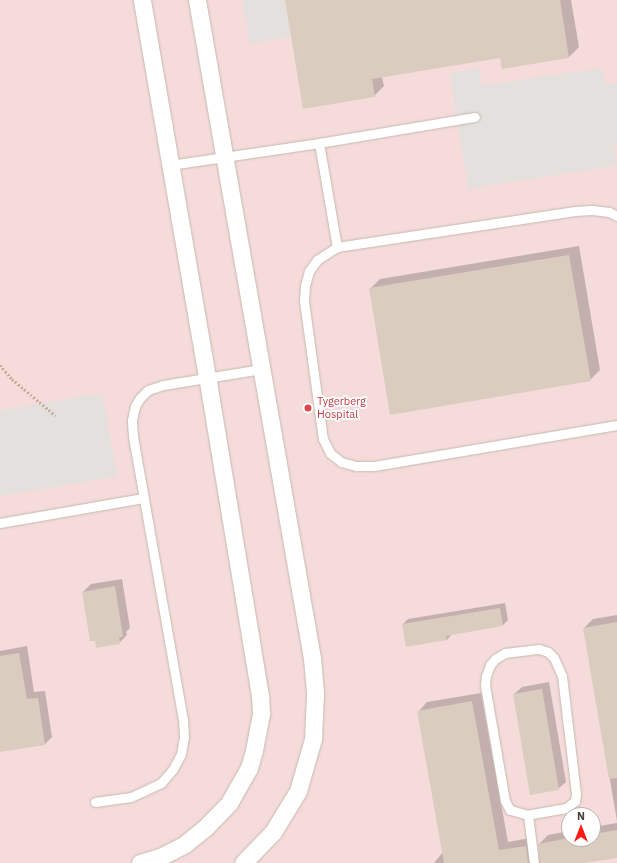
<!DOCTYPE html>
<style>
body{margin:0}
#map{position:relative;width:617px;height:863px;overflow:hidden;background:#f5efe8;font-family:"IBM Plex Sans",sans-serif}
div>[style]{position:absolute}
.medical>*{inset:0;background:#f6dbdb}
.parking>*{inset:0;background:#e3e0dd}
.shadow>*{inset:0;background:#0003}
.building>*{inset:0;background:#dbccc0}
.path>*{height:2.5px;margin-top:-1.25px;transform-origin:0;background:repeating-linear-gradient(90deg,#c4b09a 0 2px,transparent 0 4px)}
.roads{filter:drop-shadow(0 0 1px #c4b9ad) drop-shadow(0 0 1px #c4b9ad)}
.lane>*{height:9px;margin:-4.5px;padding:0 4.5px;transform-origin:4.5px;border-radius:4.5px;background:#fff}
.street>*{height:17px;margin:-8.5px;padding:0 8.5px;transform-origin:8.5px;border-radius:8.5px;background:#fff}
.dots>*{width:11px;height:11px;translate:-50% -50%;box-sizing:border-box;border:2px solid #fff;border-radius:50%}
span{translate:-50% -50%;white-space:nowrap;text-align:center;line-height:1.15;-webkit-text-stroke:3.5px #fff;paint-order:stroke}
.health-label{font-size:11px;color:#be3a42}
.left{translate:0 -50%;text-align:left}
.north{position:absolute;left:561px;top:807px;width:40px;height:40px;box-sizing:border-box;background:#fff;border:1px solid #b6b2af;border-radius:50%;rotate:0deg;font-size:11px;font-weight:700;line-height:16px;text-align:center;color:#493f36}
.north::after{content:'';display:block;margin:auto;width:14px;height:18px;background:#ff1a15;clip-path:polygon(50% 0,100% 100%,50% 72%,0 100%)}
</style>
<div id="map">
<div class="medical">
<div style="clip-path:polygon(evenodd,0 0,617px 0,617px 863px,0 863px,0 0,569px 815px,593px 815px,593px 839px,569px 839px,569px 815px)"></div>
</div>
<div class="parking">
<div style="clip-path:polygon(242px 0,285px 0,292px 36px,250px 44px)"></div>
<div style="clip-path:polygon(479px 68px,482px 86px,602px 68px,605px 85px,617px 83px,617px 145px,614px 145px,617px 165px,468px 189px,450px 73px)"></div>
<div style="clip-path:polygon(102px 393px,117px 476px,0 496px,0 411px)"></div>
</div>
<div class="shadow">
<div style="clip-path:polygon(286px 0,571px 0,579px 47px,569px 57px,502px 68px,501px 57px,382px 77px,384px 86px,374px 96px)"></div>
<div style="clip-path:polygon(579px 246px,600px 370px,590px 380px,370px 289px,380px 279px)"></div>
<div style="clip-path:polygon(122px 579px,130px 628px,126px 632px,127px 635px,119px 643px,83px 592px,91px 584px)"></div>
<div style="clip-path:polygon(505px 603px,508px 620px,503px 625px,452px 634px,447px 640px,403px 624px,408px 619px)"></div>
<div style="clip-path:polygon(617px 615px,617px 821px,584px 628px,593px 619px)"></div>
<div style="clip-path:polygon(27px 646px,34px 692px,45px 691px,52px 737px,45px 744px,0 751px,0 651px)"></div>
<div style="clip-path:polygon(549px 682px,566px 782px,558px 789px,514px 694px,522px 687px)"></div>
<div style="clip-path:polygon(481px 693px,508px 842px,535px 837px,538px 857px,540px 859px,539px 844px,548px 835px,569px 831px,569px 839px,593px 839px,593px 827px,617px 823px,617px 857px,578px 863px,434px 863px,443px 852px,418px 712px,427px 702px)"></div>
</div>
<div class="building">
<div style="clip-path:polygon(285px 0,560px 0,569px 58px,502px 69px,500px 58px,372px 79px,375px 97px,303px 109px)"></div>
<div style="clip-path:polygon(569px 255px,591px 381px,390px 415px,369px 288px)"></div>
<div style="clip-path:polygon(115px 586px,123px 637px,119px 637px,120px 644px,96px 648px,95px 641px,90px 641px,82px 592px)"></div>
<div style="clip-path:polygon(500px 608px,503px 626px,446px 636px,447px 640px,406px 647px,402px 624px)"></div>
<div style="clip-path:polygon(617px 622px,617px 778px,609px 779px,583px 628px)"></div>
<div style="clip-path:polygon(19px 653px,27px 699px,38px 698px,45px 745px,0 752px,0 656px)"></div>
<div style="clip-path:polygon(542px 689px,559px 790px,530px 795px,513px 694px)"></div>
<div style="clip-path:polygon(472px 701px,499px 850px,526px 846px,528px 863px,444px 863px,417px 711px)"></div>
<div style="clip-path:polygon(617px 830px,617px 858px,583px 863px,540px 863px,538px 844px,569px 838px,593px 839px,593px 834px)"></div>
</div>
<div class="path">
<div style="left:0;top:365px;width:18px;rotate:49deg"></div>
<div style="left:12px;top:379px;width:57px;rotate:40.1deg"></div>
</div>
<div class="roads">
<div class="lane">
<div style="left:319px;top:143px;width:158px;rotate:-9.5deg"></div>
<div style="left:170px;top:165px;width:151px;rotate:-8.4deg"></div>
<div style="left:319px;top:143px;width:106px;rotate:80.2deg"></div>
<div style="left:617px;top:216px;width:9px;rotate:-153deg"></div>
<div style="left:609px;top:212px;width:17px;rotate:-173deg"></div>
<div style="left:592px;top:210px;width:17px;rotate:177deg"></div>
<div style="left:575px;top:211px;width:241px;rotate:171.4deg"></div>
<div style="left:337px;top:247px;width:24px;rotate:147deg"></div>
<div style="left:317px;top:260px;width:14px;rotate:126deg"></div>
<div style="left:309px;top:271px;width:16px;rotate:105deg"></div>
<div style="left:305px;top:286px;width:15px;rotate:94deg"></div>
<div style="left:304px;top:301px;width:139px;rotate:82.2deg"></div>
<div style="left:323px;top:439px;width:16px;rotate:63deg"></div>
<div style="left:330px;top:453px;width:14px;rotate:39deg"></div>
<div style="left:341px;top:462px;width:16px;rotate:15deg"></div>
<div style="left:356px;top:466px;width:18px"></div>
<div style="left:374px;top:466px;width:246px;rotate:-9.6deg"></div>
<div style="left:0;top:523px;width:145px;rotate:-9.9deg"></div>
<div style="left:539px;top:649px;width:9px;rotate:18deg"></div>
<div style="left:548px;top:652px;width:8px;rotate:45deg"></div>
<div style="left:554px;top:658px;width:20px;rotate:66deg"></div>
<div style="left:562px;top:676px;width:119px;rotate:83.2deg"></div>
<div style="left:576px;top:794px;width:7px;rotate:98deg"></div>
<div style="left:575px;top:801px;width:11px;rotate:142deg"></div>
<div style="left:566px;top:808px;width:39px;rotate:170deg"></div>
<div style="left:528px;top:815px;width:19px;rotate:-164deg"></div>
<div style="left:510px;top:810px;width:10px;rotate:-119deg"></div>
<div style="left:505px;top:801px;width:118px;rotate:-99.8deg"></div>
<div style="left:485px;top:685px;width:9px;rotate:-84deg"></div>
<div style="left:486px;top:676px;width:12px;rotate:-70deg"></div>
<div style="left:490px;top:665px;width:8px;rotate:-50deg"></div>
<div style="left:495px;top:659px;width:12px;rotate:-31deg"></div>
<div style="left:505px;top:653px;width:34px;rotate:-7deg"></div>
<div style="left:95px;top:802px;width:36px;rotate:-8deg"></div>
<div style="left:131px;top:797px;width:33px;rotate:-25deg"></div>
<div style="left:161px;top:783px;width:18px;rotate:-49deg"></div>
<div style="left:173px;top:769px;width:17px;rotate:-62deg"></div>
<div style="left:181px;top:754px;width:17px;rotate:-80deg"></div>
<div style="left:184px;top:737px;width:17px;rotate:-93deg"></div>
<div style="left:183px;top:720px;width:288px;rotate:-100deg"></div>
<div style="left:133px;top:436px;width:16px;rotate:-94deg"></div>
<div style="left:132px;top:420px;width:14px;rotate:-78deg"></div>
<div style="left:135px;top:406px;width:9px;rotate:-58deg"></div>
<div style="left:140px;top:398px;width:11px;rotate:-45deg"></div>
<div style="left:148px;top:390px;width:16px;rotate:-18deg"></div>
<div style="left:163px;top:385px;width:100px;rotate:-9.2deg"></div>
<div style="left:528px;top:815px;width:48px;rotate:82.9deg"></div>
</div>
<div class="street">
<div style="left:197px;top:0;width:668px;rotate:80.09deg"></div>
<div style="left:312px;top:658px;width:36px;rotate:85deg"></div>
<div style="left:315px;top:694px;width:45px;rotate:92.5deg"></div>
<div style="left:313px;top:739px;width:54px;rotate:106.1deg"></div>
<div style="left:298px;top:791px;width:48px;rotate:121.4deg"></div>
<div style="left:273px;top:832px;width:43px;rotate:134.1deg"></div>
<div style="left:140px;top:863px;width:21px;rotate:-17deg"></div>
<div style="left:160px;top:857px;width:28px;rotate:-27deg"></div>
<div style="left:185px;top:844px;width:26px;rotate:-39deg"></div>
<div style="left:205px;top:828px;width:35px;rotate:-46deg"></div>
<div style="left:229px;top:803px;width:40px;rotate:-60.3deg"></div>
<div style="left:249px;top:768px;width:19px;rotate:-74deg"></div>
<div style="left:254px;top:750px;width:38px;rotate:-79deg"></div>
<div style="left:261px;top:713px;width:17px;rotate:-93deg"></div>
<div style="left:260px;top:696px;width:323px;rotate:-99.4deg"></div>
<div style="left:207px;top:377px;width:383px;rotate:-99.8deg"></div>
</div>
</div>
<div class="dots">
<div style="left:308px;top:408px;background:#e0444e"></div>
</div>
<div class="health-label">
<span class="left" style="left:317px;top:408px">Tygerberg<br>Hospital</span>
</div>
<div class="north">N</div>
</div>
